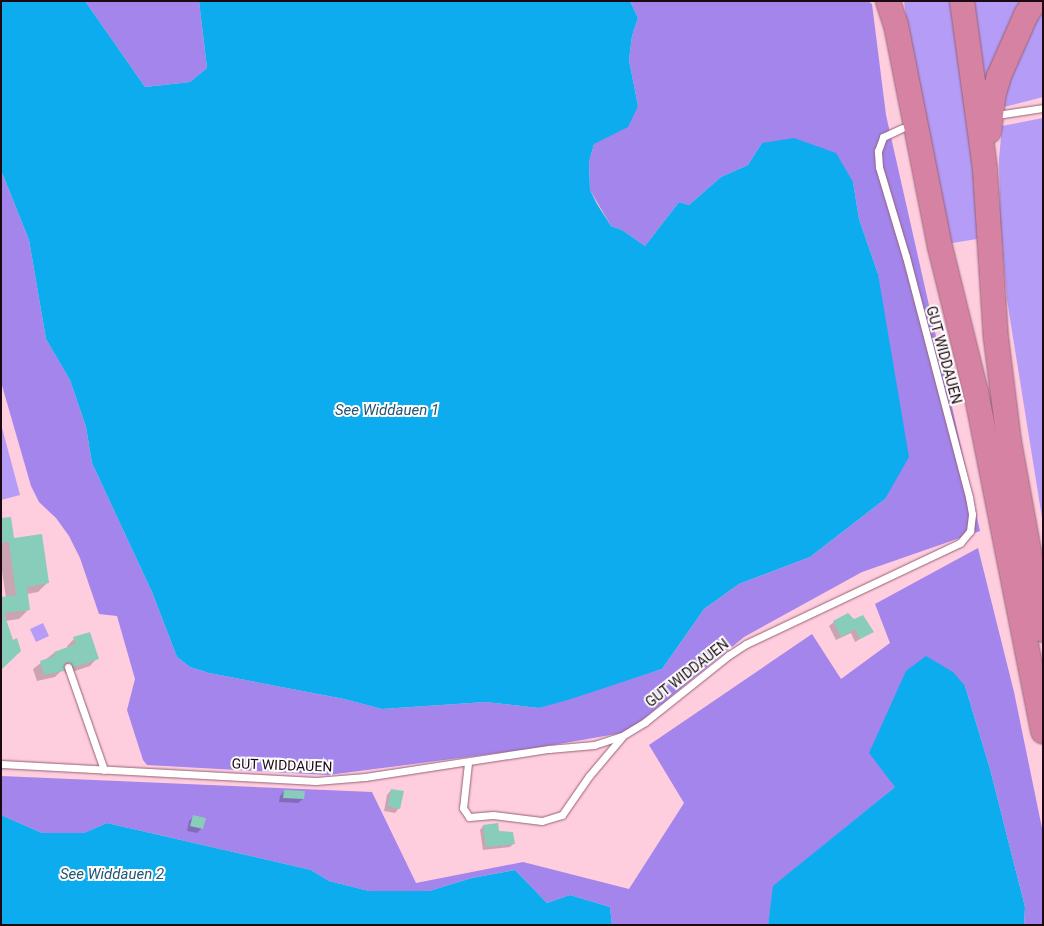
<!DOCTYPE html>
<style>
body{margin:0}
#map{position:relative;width:1044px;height:926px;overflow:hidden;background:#fecdde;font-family:Roboto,sans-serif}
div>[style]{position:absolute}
.green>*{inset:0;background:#b59cf7}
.forest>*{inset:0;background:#a385eb}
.water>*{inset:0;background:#0cacee}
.shadow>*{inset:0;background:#0003}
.building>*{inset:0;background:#88ccba}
.roads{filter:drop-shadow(0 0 1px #966175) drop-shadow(0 0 1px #966175)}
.service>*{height:7px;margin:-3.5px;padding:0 3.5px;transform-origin:3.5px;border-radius:3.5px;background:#fff}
.motorway>*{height:24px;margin:-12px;padding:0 12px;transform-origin:12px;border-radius:12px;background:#d682a2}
span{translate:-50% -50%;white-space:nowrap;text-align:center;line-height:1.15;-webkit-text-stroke:4px #fefefe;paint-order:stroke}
.street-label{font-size:14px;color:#1d0911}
.water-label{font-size:15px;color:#235773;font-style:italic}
.frame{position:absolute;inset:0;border:2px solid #1d0911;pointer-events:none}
</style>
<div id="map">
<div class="green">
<div style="clip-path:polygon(904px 1px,957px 1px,983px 238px,946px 244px,911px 58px)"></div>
<div style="clip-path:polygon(968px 1px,1029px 1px,986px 109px)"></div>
<div style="clip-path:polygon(1043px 1px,1043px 97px,996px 109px)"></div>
<div style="clip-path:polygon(1043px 118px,1043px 524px,1007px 300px,1000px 220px,999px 159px,1002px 126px)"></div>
<div style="clip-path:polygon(1px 424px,20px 495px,1px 500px)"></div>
<div style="clip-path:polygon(43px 623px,49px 636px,36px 642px,30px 629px)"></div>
</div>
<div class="forest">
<div style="clip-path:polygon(85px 1px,199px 1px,207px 68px,190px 82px,145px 87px)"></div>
<div style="clip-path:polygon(630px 1px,868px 1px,872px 4px,886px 115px,980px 531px,862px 572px,744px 637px,641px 721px,622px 733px,530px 749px,328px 775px,147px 765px,143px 760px,127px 710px,135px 679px,117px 616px,99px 614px,80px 558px,69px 536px,56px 518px,39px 502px,31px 486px,1px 382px,1px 170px,29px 240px,46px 339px,70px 380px,86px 427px,92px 463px,152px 592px,177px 657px,190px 667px,209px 673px,344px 699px,382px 709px,486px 702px,539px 708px,662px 669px,704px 609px,739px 584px,810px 557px,885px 499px,878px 274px,859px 219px,853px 182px,762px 143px,748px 165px,721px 177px,689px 205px,679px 202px,645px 246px,622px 230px,611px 226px,590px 190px,589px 162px,594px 144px,638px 106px,629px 60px,632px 36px,638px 18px)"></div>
<div style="clip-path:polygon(978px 548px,1014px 692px,1043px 833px,1043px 925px,1024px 925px,1025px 907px,990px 769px,965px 686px,895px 787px,774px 886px,768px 925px,612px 925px,610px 907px,570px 895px,547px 903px,515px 870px,472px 878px,429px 891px,369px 891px,329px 881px,311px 870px,107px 823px,84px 833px,42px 833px,1px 815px,1px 776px,372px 792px,416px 883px,523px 862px,629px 889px,684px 803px,649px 745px,812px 634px,841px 679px,890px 643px,875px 604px)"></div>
</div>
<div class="water">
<div style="clip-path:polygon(1px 1px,85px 1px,145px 87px,190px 82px,207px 68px,199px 1px,630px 1px,638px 18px,632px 36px,629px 60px,638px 106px,628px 127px,594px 144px,589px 162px,590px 190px,597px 204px,611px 226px,622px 230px,645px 246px,679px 202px,689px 205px,721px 177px,748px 165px,762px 143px,794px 138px,836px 153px,853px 182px,859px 219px,878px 274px,909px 457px,885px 499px,810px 557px,739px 584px,704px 609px,662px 669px,571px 699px,539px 708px,486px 702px,382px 709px,344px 699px,209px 673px,190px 667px,177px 657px,152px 592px,92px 463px,86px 427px,70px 380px,46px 339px,29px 240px,1px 170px)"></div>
<div style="clip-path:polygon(926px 656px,953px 672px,965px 686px,990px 769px,1025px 907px,1024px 925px,768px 925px,773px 886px,895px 787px,869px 753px,906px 671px)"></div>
<div style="clip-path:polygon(1px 815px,42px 833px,84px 833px,107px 823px,311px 870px,329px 881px,369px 891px,429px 891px,472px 878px,515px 870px,547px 903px,570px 895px,610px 907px,612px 925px,1px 925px)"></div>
</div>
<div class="shadow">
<div style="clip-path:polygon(1px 520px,13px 540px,47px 583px,38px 592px,27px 594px,29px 609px,19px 619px,5px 621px,1px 669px,1px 598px,6px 598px,1px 564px)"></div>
<div style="clip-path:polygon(834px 622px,872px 632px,855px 642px,851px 633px,836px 640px,829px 626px)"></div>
<div style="clip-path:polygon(74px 639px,97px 658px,90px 666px,66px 674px,63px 669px,55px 677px,37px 681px,33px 669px,54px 653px,68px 648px,67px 646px)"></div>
<div style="clip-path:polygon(391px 790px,399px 808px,395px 813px,384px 811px,387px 795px)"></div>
<div style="clip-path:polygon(284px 791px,303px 799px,298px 803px,279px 802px,280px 796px)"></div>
<div style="clip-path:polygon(193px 817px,202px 828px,197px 833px,187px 831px,189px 821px)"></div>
<div style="clip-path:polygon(497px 824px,498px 833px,513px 844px,510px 847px,483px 850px,480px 830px,483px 826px)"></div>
</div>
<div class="building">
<div style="clip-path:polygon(11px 517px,14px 538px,42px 534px,49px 583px,27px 587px,30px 610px,4px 613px,13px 640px,17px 638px,21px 651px,1px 670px,1px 597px,16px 595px,9px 542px,1px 543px,1px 518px)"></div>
<div style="clip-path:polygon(848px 613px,854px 619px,863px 615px,874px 632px,860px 639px,855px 629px,841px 637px,833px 621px)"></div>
<div style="clip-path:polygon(90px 632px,99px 659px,74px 667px,71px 663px,67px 662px,63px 666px,64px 671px,44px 675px,40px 661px,55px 656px,54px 652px,76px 644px,73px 637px)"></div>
<div style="clip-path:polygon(391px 789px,404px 791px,400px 809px,388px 806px)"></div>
<div style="clip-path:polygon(284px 790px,305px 791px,304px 799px,283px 798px)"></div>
<div style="clip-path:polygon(193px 815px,206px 818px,203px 829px,190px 826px)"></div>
<div style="clip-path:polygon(498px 823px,499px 831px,513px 832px,515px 844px,486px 847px,483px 825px)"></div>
</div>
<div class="roads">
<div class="service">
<div style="left:997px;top:115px;width:47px;rotate:-8.7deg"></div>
<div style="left:68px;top:667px;width:109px;rotate:70.7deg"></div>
<div style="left:468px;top:763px;width:45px;rotate:96.3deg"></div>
<div style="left:463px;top:808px;width:11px;rotate:56deg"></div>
<div style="left:469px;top:817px;width:24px;rotate:-5deg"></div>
<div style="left:493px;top:815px;width:49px;rotate:7deg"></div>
<div style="left:542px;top:821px;width:21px;rotate:-17deg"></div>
<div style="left:562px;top:815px;width:47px;rotate:-55.3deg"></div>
<div style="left:589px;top:776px;width:51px;rotate:-49.8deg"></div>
<div style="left:1px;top:764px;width:315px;rotate:3.1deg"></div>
<div style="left:316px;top:781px;width:49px;rotate:-4.7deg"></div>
<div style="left:365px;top:777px;width:186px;rotate:-8.7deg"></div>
<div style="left:549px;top:749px;width:45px;rotate:-5.1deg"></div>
<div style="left:594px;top:745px;width:29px;rotate:-18deg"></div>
<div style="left:622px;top:736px;width:27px;rotate:-31deg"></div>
<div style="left:645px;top:722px;width:107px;rotate:-38.6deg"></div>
<div style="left:729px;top:655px;width:20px;rotate:-33deg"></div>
<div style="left:746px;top:644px;width:237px;rotate:-25.3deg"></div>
<div style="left:960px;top:543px;width:16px;rotate:-50deg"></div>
<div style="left:970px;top:531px;width:17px;rotate:-83deg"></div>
<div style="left:972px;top:514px;width:17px;rotate:-100deg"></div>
<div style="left:969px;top:497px;width:248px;rotate:-104.7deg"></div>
<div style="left:906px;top:257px;width:94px;rotate:-106.7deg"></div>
<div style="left:879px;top:167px;width:16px;rotate:-94deg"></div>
<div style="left:878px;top:151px;width:15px;rotate:-70deg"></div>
<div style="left:883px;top:137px;width:21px;rotate:-25deg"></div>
</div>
<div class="motorway">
<div style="left:888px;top:1px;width:25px;rotate:72deg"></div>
<div style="left:896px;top:25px;width:226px;rotate:78.8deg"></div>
<div style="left:940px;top:247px;width:149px;rotate:76.1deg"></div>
<div style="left:976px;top:392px;width:346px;rotate:78.8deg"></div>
<div style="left:962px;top:1px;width:171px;rotate:82.2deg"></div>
<div style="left:985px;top:170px;width:168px;rotate:86.3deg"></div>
<div style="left:996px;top:338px;width:105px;rotate:82.9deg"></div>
<div style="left:1009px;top:442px;width:191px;rotate:79.7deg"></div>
<div style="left:989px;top:131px;width:34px;rotate:-83deg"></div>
<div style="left:993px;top:97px;width:22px;rotate:-74deg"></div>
<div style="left:999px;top:76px;width:67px;rotate:-66.1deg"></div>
<div style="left:1026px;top:15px;width:17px;rotate:-57deg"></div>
</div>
</div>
<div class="street-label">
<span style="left:944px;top:355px;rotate:75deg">GUT WIDDAUEN</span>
<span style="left:687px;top:673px;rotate:-38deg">GUT WIDDAUEN</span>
<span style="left:282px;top:765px;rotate:2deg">GUT WIDDAUEN</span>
</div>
<div class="water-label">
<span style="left:387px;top:411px">See Widdauen 1</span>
<span style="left:112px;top:875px">See Widdauen 2</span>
</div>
<div class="frame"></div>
</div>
